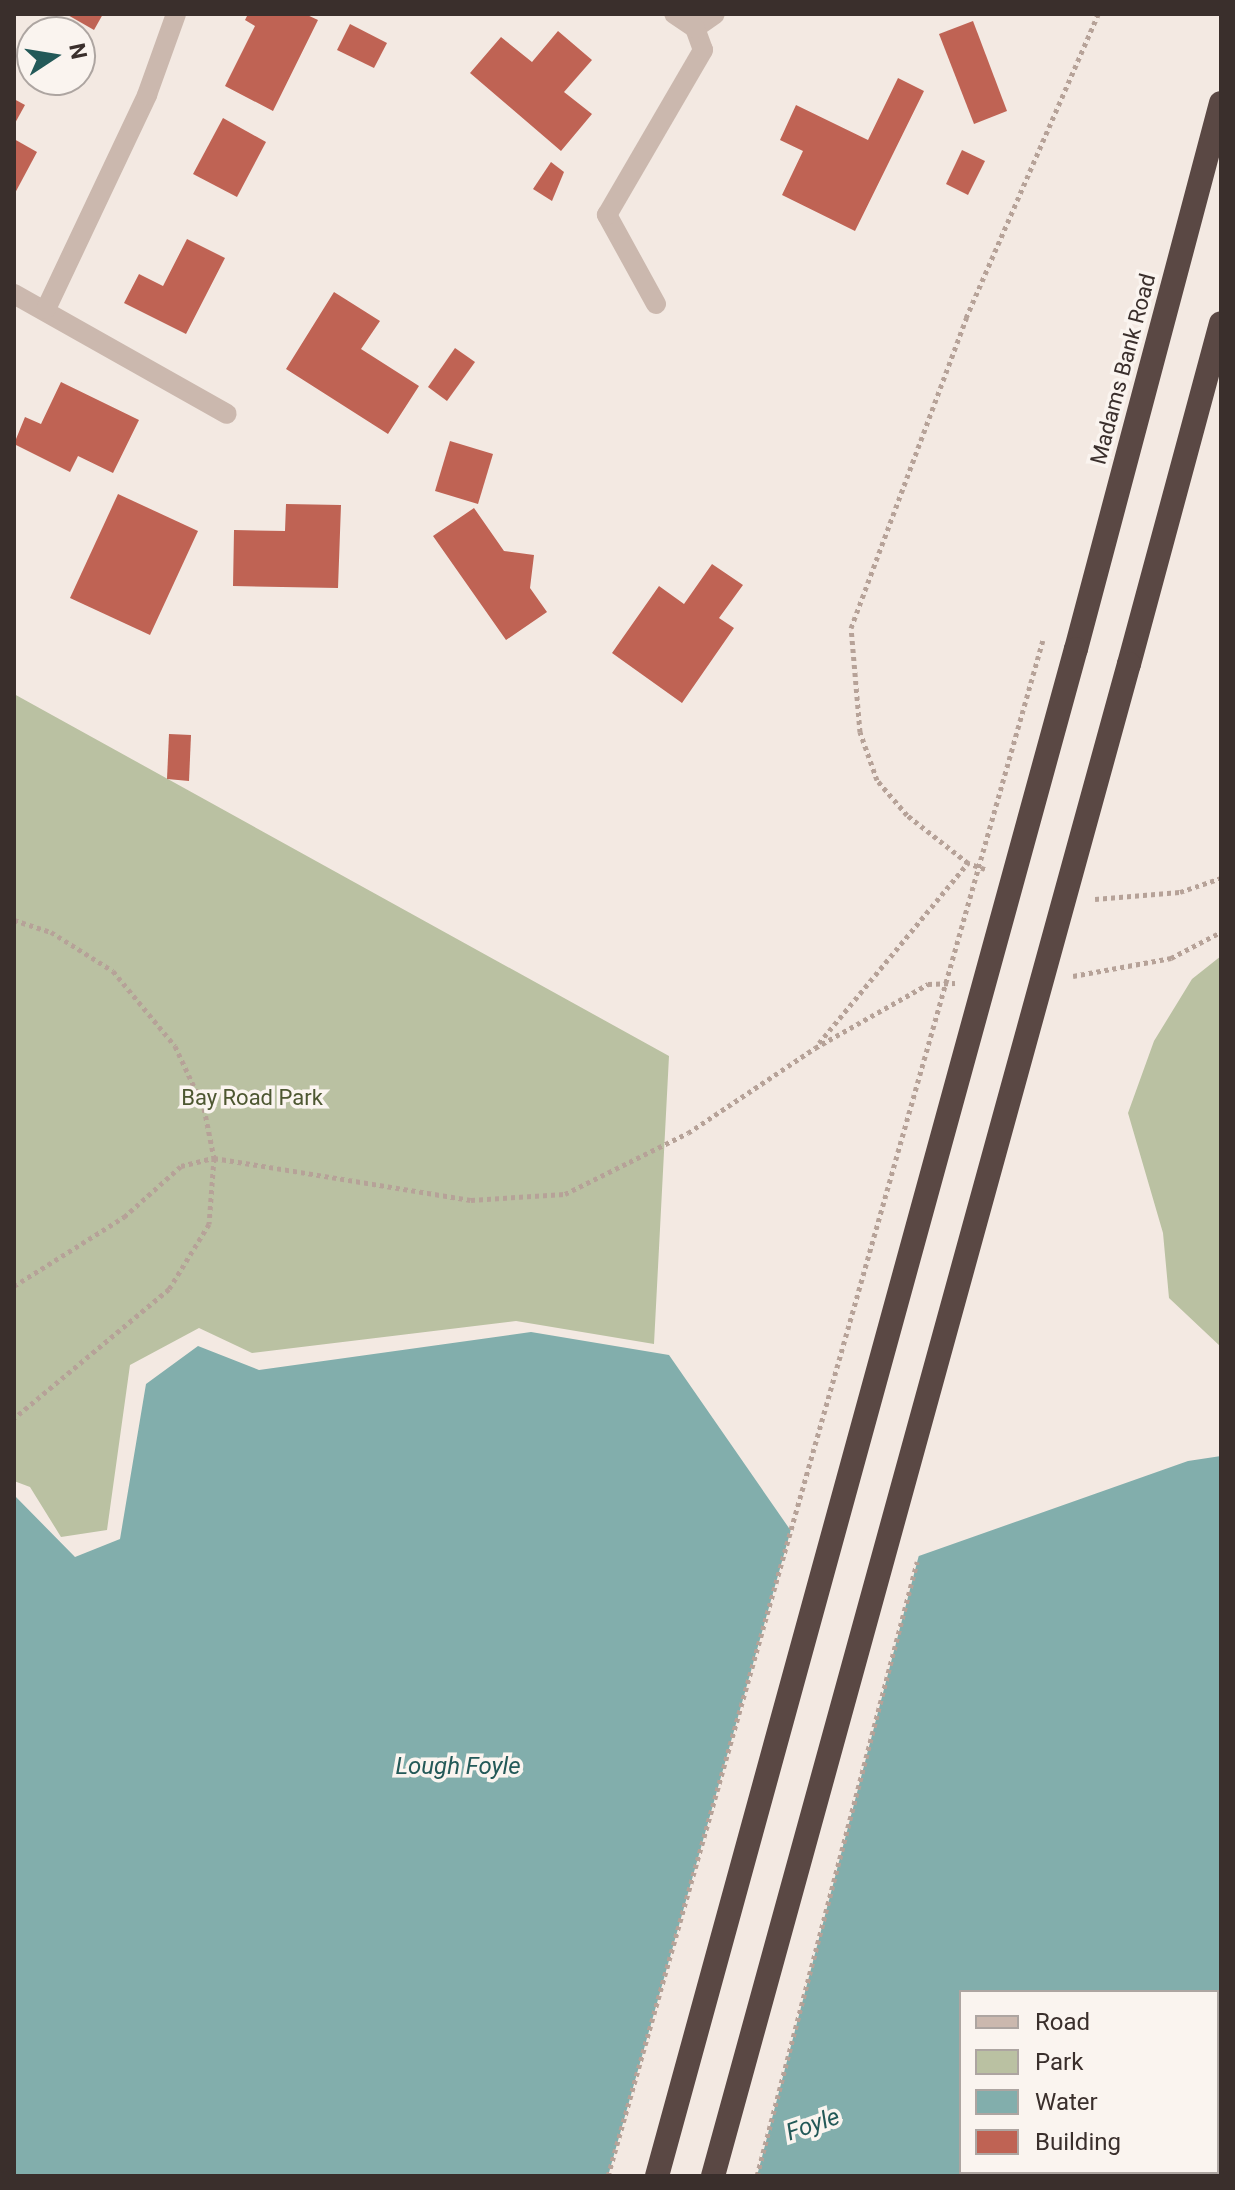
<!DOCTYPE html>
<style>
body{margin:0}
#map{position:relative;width:1235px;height:2190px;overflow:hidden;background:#f3e9e2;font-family:Roboto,sans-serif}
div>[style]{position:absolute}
.green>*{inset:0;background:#bac1a2}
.water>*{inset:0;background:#82aeac}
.pier>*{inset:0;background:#f3e9e2}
.building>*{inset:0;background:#bf6354}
.path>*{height:5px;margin-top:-2.5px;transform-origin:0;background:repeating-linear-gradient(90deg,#b6a298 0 4px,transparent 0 8px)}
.minor>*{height:20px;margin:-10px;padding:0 10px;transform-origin:10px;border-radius:10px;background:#cbb8ae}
.highway>*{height:24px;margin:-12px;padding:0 12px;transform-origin:12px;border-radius:12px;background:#5a4844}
.path-bridge>*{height:5px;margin-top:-2.5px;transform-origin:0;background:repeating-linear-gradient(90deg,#b6a298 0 4px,transparent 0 8px)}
.highway-bridge>*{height:24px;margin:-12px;padding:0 12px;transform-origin:12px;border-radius:12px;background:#5a4844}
span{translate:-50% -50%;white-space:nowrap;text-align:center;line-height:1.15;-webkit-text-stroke:7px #faf4ef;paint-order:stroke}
.street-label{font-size:22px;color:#3a2f2c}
.park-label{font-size:22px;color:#4d5731}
.water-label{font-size:24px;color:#235958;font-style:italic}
.frame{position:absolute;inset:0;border:16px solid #3a2f2c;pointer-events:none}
.legend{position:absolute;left:959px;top:1990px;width:260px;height:184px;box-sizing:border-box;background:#faf4ef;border:2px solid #ada5a1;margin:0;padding:10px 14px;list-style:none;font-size:24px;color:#3a2f2c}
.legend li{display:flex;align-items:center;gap:16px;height:40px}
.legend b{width:40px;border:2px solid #ada5a1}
.north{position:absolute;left:16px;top:16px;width:80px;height:80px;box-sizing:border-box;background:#faf4ef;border:2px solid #ada5a1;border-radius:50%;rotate:78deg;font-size:22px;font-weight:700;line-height:32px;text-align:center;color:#3a2f2c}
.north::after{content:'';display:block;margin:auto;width:28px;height:36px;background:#235958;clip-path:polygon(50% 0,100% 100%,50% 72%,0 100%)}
</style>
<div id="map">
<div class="green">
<div style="clip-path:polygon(14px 694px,669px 1056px,654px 1344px,516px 1321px,252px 1353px,199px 1328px,130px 1365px,107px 1530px,61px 1537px,30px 1487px,14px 1481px)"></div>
<div style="clip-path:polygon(1221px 956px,1221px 1347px,1169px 1298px,1163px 1233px,1128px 1113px,1154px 1041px,1192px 979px)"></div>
</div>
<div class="water">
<div style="clip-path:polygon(evenodd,531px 1332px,669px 1355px,791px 1531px,916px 1557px,1188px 1461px,1221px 1456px,1221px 2176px,14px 2176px,14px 1495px,75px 1557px,120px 1539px,146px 1384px,198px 1346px,259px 1370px,531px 1332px,961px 1992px,1217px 1992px,1217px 2172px,961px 2172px,961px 1992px)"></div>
</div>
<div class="pier">
<div style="clip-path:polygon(792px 1526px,920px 1551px,757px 2176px,608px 2176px)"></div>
</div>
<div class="building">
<div style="clip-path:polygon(66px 14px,103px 14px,94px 30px)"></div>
<div style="clip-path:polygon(248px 14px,305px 14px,318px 20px,273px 111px,225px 86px,255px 26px,245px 20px)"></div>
<div style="clip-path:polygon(973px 21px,1007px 111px,974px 124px,939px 34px)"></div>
<div style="clip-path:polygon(350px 24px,387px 43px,374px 68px,337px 50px)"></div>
<div style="clip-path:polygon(558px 31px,592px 60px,564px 92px,592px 114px,561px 151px,470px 73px,501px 37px,532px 62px)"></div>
<div style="clip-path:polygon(898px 78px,924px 91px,855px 231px,782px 195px,803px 151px,780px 140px,796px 105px,868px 140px)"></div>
<div style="clip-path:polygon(14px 99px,25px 105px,14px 125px)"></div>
<div style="clip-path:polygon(223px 118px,266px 142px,237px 197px,193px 174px)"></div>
<div style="clip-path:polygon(14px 139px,37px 152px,14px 195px)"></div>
<div style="clip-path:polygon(962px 150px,985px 161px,968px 195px,946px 184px)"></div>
<div style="clip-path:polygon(551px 162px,564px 172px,552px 201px,533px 189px)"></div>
<div style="clip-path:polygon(187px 239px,225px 258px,186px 334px,124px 303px,139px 274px,163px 286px)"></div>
<div style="clip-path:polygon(334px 292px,380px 321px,361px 349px,419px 386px,388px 434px,286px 369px)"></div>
<div style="clip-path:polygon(455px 348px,475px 362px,447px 401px,428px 387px)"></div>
<div style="clip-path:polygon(61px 382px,139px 420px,113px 473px,78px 456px,70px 472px,14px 444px,25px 417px,41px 424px)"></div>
<div style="clip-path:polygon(450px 441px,493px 454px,478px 504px,435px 491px)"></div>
<div style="clip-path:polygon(118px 494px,198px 531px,150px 635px,70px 598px)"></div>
<div style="clip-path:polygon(286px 504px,341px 505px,338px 588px,233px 586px,234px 530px,285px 531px)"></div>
<div style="clip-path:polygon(474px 508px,504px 551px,534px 555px,530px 588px,547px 612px,506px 640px,433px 536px)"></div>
<div style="clip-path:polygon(712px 564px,743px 585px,719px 618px,734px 628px,682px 703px,612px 653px,659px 586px,684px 604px)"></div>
<div style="clip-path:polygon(169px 734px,191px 735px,189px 781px,167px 779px)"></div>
</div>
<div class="path">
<div style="left:985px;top:869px;width:18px;rotate:-161deg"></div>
<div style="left:968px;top:863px;width:78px;rotate:-141.8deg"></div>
<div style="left:907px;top:815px;width:46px;rotate:-130.6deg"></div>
<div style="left:877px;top:780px;width:51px;rotate:-109.5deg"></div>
<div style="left:860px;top:732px;width:104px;rotate:-94.9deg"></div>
<div style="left:851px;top:628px;width:331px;rotate:-69.6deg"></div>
<div style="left:966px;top:318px;width:331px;rotate:-66.5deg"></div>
<div style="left:1095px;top:899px;width:85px;rotate:-4.7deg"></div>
<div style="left:1180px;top:892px;width:43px;rotate:-18.9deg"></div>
<div style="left:14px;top:920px;width:39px;rotate:18deg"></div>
<div style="left:51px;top:932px;width:73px;rotate:32.2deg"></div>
<div style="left:113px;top:971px;width:97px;rotate:50.4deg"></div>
<div style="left:175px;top:1046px;width:68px;rotate:64.9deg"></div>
<div style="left:204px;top:1108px;width:51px;rotate:78.7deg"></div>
<div style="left:214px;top:1158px;width:260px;rotate:9.3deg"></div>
<div style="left:471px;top:1200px;width:94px;rotate:-3.7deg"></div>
<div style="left:565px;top:1194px;width:137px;rotate:-26.4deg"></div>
<div style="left:688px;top:1133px;width:153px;rotate:-33.8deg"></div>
<div style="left:815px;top:1048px;width:130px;rotate:-29.5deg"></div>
<div style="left:928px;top:984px;width:27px;rotate:-2deg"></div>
<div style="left:1073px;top:976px;width:100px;rotate:-10.4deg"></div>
<div style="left:1171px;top:958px;width:56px;rotate:-27.5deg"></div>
<div style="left:819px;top:1043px;width:234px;rotate:-50.4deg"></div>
<div style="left:14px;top:1286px;width:130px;rotate:-32.1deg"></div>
<div style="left:124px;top:1217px;width:76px;rotate:-41.8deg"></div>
<div style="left:181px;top:1166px;width:34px;rotate:-14deg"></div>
<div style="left:214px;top:1158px;width:66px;rotate:94.3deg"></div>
<div style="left:209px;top:1224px;width:76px;rotate:121.6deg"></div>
<div style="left:169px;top:1289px;width:202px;rotate:140.2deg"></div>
</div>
<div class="minor">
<div style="left:695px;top:28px;width:24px;rotate:-35deg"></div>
<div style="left:14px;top:294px;width:244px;rotate:29.4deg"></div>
<div style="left:656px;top:304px;width:102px;rotate:-118.8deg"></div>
<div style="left:607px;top:215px;width:191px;rotate:-59.8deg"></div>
<div style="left:703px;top:50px;width:23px;rotate:-110deg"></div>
<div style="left:695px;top:28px;width:25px;rotate:-146deg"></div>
<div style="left:46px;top:309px;width:237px;rotate:-64.7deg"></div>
<div style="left:147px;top:95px;width:86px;rotate:-70.3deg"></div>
</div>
<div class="highway">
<div style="left:1076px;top:649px;width:565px;rotate:-75.13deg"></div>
<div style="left:1129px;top:664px;width:353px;rotate:-74.9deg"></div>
</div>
<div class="path-bridge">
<div style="left:608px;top:2176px;width:1596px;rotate:-74.19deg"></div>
<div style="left:757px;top:2176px;width:635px;rotate:-75.39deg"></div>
</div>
<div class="highway-bridge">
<div style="left:657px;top:2176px;width:1583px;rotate:-74.66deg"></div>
<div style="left:713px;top:2176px;width:1568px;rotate:-74.62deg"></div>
</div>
<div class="street-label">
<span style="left:1123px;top:369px;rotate:-75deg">Madams Bank Road</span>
</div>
<div class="park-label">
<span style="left:252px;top:1098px">Bay Road Park</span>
</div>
<div class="water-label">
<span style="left:458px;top:1767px">Lough Foyle</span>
<span style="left:813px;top:2125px;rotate:-19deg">Foyle</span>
</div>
<div class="frame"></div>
<ul class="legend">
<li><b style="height:10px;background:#cbb8ae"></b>Road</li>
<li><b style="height:22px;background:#bac1a2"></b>Park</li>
<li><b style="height:22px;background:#82aeac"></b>Water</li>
<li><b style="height:22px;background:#bf6354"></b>Building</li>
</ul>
<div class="north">N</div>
</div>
